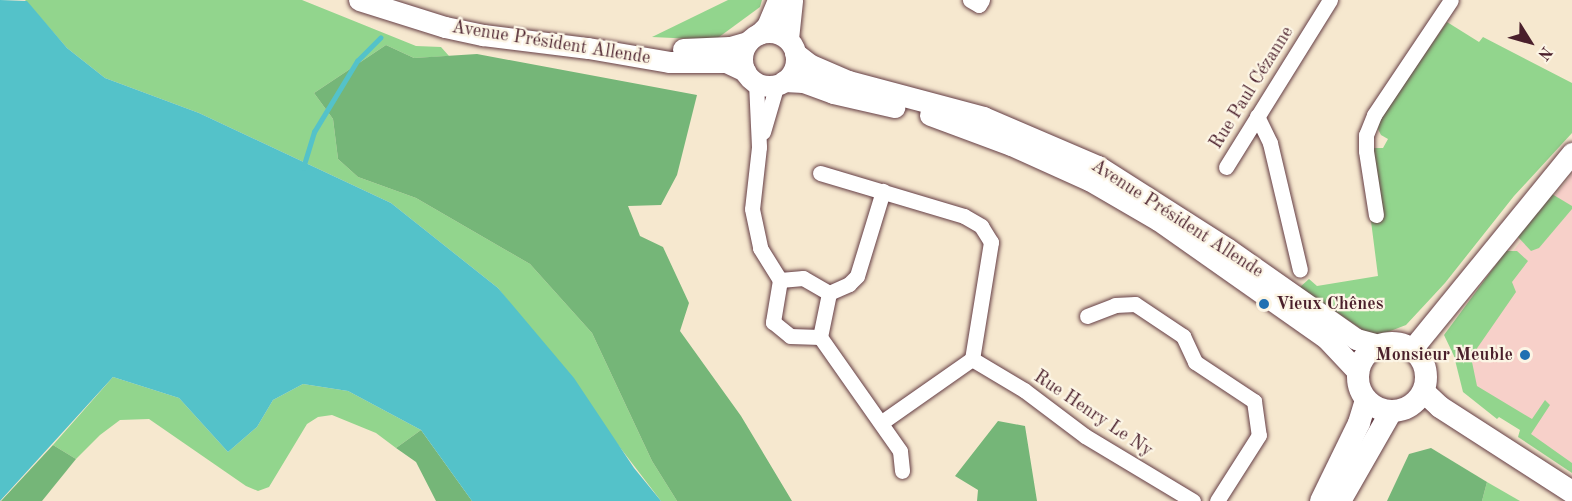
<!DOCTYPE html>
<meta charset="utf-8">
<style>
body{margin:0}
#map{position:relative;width:1572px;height:501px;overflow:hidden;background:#f6e8cf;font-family:"Old Standard TT",serif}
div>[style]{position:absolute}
.built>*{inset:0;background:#f7d0c9}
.green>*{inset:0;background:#92d58d}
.forest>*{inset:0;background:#75b678}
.water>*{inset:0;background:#54c2c9}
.stream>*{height:4.5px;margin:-2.25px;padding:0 2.25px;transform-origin:2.25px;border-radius:2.25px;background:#54c2c9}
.roads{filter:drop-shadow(0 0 2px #643d44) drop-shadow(0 0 2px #643d44)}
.street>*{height:15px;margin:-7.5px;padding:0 7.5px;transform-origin:7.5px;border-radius:7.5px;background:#fff}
.secondary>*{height:21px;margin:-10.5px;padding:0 10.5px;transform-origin:10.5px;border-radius:10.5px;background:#fff}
.secondary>.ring{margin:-10.5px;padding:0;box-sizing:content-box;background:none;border:21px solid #fff;border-radius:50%}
.primary>*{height:22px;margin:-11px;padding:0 11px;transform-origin:11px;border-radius:11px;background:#fff}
.primary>.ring{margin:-11px;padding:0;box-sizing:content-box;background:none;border:22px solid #fff;border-radius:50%}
.dots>*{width:16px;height:16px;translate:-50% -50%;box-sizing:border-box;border:3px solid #fcf5e5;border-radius:50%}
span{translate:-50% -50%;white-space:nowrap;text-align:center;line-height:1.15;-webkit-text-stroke:4.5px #fcf5e5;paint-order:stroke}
.street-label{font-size:18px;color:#4a1f2b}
.poi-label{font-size:18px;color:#4a1f2b;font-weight:700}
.left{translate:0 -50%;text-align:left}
.right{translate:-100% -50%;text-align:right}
.north{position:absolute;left:1500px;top:12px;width:60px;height:60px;-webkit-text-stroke:4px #fcf5e5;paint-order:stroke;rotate:127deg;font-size:16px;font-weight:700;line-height:24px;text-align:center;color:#4a1f2b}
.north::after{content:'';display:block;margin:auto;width:21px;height:27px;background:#4a1f2b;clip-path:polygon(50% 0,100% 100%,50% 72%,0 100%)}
</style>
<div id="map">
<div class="built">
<div style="clip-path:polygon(1572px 174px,1572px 466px,1467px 390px,1449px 335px)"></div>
</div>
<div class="green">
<div style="clip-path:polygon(25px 0,302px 0,416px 46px,441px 47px,449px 56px,414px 58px,386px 45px,314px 93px,333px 119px,338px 159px,358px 177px,416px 198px,530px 264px,592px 333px,652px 461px,677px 501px,661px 501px,498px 288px,391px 203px,199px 113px,105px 78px,67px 48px)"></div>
<div style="clip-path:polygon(728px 0,762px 0,760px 7px,715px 40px,652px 37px)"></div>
<div style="clip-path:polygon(1447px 22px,1479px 42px,1483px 37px,1572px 83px,1572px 133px,1514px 196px,1445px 283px,1406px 325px,1380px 335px,1367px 333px,1300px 287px,1309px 279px,1317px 286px,1378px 276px,1371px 221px,1383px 219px,1372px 148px,1383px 148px,1388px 139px,1381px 135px,1376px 125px)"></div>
<div style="clip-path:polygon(1552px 194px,1572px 206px,1572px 209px,1539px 248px,1531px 251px,1518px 237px,1520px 231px)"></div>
<div style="clip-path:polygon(1506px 251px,1517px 251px,1528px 261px,1512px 282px,1516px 292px,1471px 357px,1477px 386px,1532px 419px,1545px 400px,1550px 405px,1531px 434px,1572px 463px,1572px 473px,1518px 437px,1520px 430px,1499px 417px,1497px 419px,1463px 392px,1454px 356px,1444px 335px)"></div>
<div style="clip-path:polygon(113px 377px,179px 398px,228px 452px,257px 427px,273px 400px,303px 384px,348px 391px,421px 430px,396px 448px,376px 433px,332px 415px,318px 417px,307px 424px,269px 487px,258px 491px,246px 486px,149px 419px,120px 420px,100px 435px,76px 459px,53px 445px)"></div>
<div style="clip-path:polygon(1487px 482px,1520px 501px,1482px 501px)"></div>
</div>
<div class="forest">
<div style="clip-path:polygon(386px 45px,414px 58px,477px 54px,697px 95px,677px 175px,661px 205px,628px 206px,640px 236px,663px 247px,689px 303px,680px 331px,741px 416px,792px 501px,677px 501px,652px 461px,592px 333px,530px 264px,416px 198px,358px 177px,338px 159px,333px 119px,314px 93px)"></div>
<div style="clip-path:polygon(998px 421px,1025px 426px,1037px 501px,977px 501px,978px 490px,955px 476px)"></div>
<div style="clip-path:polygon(421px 430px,472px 501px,436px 501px,416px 462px,396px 448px)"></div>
<div style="clip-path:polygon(53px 445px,76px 459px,42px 501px,1px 501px)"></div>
<div style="clip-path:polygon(1431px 448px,1487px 482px,1482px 501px,1387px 501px,1409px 454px)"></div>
</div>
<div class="water">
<div style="clip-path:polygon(0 0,27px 1px,67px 48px,105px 78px,199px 113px,391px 203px,498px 288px,574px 378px,634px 468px,661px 501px,472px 501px,421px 430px,348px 391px,303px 384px,273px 400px,257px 427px,228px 452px,179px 398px,113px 377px,0 501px)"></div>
</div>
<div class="stream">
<div style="left:303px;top:168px;width:38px;rotate:-73deg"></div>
<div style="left:314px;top:132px;width:83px;rotate:-58.8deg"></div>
<div style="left:357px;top:61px;width:33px;rotate:-45deg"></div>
</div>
<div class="roads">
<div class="street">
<div style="left:970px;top:0;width:10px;rotate:29deg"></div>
<div style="left:979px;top:5px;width:6px;rotate:-59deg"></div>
<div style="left:756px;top:83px;width:64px;rotate:87.3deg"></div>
<div style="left:759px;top:147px;width:62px;rotate:96.4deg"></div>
<div style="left:752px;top:209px;width:40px;rotate:78deg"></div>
<div style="left:760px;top:248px;width:38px;rotate:58deg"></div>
<div style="left:780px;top:280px;width:43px;rotate:99.5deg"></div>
<div style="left:773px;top:322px;width:22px;rotate:39deg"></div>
<div style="left:790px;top:336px;width:30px;rotate:2deg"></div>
<div style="left:820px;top:337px;width:45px;rotate:-78.4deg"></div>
<div style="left:829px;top:293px;width:30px;rotate:-150deg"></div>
<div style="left:803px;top:278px;width:23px;rotate:175deg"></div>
<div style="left:1257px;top:116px;width:30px;rotate:64deg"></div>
<div style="left:1270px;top:143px;width:130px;rotate:76.7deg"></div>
<div style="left:763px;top:132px;width:50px;rotate:-73.7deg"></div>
<div style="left:1226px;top:167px;width:197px;rotate:-58.1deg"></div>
<div style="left:820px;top:173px;width:150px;rotate:16.6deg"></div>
<div style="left:964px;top:216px;width:20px;rotate:30deg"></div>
<div style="left:981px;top:226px;width:19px;rotate:58deg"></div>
<div style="left:991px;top:242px;width:119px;rotate:99.2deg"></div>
<div style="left:1376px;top:215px;width:65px;rotate:-98.9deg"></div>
<div style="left:1366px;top:151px;width:16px;rotate:-90deg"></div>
<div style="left:1366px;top:135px;width:22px;rotate:-68deg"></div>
<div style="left:1374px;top:115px;width:138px;rotate:-56.2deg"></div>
<div style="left:829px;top:293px;width:22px;rotate:-24deg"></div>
<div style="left:849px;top:284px;width:11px;rotate:-45deg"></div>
<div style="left:857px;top:276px;width:89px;rotate:-73deg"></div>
<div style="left:1087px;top:316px;width:30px;rotate:-21deg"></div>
<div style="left:1115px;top:305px;width:20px;rotate:-3deg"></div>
<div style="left:1135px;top:304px;width:58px;rotate:33.7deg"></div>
<div style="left:1183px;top:336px;width:29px;rotate:65deg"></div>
<div style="left:1195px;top:362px;width:71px;rotate:33.5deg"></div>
<div style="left:1254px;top:401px;width:34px;rotate:82deg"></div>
<div style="left:1259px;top:435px;width:78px;rotate:122.5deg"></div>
<div style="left:820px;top:337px;width:139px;rotate:54.9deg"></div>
<div style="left:900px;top:451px;width:20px;rotate:84deg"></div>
<div style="left:972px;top:359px;width:61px;rotate:30.8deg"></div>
<div style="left:1024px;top:390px;width:76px;rotate:37deg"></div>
<div style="left:1085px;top:436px;width:126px;rotate:31deg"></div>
<div style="left:882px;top:422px;width:110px;rotate:-35deg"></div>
</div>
<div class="secondary">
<div style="left:359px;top:0;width:90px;rotate:17.4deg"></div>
<div style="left:445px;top:27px;width:39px;rotate:12deg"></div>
<div style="left:483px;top:35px;width:106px;rotate:7.1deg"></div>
<div style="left:588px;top:48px;width:82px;rotate:9.8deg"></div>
<div style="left:669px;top:62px;width:57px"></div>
<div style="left:726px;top:62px;width:21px;rotate:25deg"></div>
<div class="ring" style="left:742px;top:32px;width:33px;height:33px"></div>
<div style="left:759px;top:34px;width:11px;rotate:-45deg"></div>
<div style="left:767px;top:26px;width:28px;rotate:-67deg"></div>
<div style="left:788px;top:39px;width:39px;rotate:-84deg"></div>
<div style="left:683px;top:49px;width:47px;rotate:-2.4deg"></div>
<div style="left:730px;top:47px;width:19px;rotate:-16deg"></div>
<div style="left:795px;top:53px;width:18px;rotate:38deg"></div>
<div style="left:809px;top:64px;width:43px;rotate:23.6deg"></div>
<div style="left:848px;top:81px;width:140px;rotate:14.9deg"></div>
<div style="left:983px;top:117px;width:125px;rotate:23.1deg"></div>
<div style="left:1098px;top:166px;width:154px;rotate:32.6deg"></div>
<div style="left:1228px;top:249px;width:156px;rotate:35.1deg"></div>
<div style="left:1356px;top:339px;width:24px;rotate:15deg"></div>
<div style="left:784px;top:81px;width:19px;rotate:3deg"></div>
<div style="left:803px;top:82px;width:32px;rotate:20deg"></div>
<div style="left:833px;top:93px;width:63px;rotate:12.9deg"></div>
<div style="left:930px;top:115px;width:86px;rotate:20.3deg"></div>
<div style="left:1011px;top:145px;width:85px;rotate:24.2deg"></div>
<div style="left:1089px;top:180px;width:80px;rotate:30.1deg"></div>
<div style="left:1158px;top:220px;width:205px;rotate:35.1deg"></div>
<div style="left:1326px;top:338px;width:47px;rotate:46.7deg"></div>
<div style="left:1412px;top:349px;width:253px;rotate:-50.8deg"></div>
</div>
<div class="primary">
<div class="ring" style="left:1358px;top:343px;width:46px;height:46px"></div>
<div style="left:1424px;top:392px;width:22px;rotate:43deg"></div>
<div style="left:1440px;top:407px;width:157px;rotate:32.8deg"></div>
<div style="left:1321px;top:501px;width:87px;rotate:-64deg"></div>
<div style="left:1359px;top:423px;width:24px;rotate:-73deg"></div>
<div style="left:1340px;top:501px;width:103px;rotate:-60.2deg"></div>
</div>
</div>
<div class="dots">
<div style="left:1264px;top:304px;background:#1f6fb2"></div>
<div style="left:1525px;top:355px;background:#1f6fb2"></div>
</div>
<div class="street-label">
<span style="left:551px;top:43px;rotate:9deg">Avenue Président Allende</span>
<span style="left:1252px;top:88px;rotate:-58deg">Rue Paul Cézanne</span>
<span style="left:1177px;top:219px;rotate:33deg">Avenue Président Allende</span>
<span style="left:1093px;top:414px;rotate:34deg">Rue Henry Le Ny</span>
</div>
<div class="poi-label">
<span class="left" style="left:1276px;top:304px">Vieux Chênes</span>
<span class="right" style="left:1513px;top:355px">Monsieur Meuble</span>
</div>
<div class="north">N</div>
</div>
